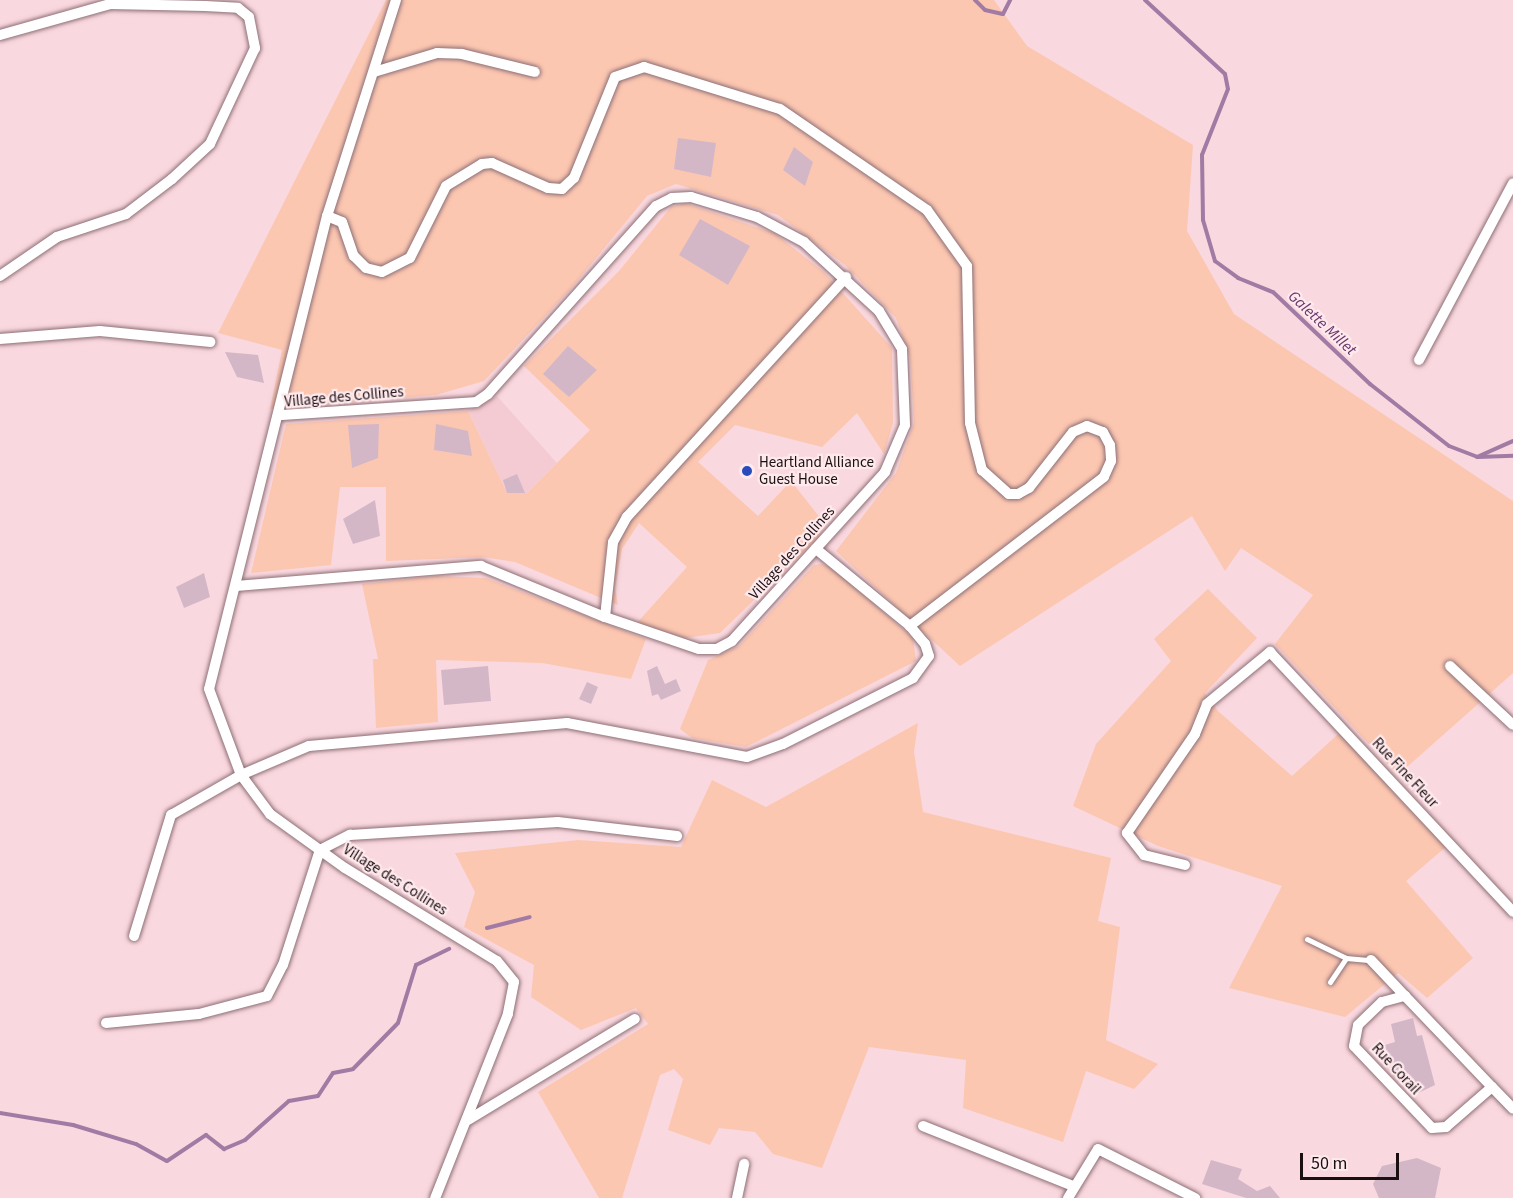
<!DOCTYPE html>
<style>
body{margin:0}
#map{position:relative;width:1513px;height:1198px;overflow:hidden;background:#fad8df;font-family:"Source Sans 3",sans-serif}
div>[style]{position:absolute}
.built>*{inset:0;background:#f5cbd3}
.green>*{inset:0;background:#fcc7b1}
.stream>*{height:4px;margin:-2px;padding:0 2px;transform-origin:2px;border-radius:2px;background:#a27ba4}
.building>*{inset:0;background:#d4b7c7}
.roads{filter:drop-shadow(0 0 2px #8d6f76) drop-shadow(0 0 2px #8d6f76)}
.lane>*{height:5px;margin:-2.5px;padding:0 2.5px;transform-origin:2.5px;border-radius:2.5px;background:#fff}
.street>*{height:10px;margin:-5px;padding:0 5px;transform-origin:5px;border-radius:5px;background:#fff}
.dots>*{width:16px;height:16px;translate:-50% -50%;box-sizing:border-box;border:3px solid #fee9ed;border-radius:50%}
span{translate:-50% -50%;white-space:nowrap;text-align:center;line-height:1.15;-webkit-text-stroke:4.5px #fee9ed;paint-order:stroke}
.street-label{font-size:15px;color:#1a0f11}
.poi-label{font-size:15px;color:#1a0f11}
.left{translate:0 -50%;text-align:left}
.water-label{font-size:16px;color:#68366b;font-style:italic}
.scale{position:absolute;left:1300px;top:1153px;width:99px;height:27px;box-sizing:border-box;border:3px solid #1a0f11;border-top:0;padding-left:8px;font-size:18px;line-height:21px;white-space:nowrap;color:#1a0f11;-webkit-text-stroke:4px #fee9ed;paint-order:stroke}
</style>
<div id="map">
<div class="built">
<div style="clip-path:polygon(497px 396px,557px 463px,527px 493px,507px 493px,468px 411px)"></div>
</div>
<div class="green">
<div style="clip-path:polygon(386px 0,994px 0,1027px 46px,1193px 145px,1187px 231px,1234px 314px,1513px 501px,1513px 673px,1398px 775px,1275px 644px,1313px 595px,1241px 548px,1225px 571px,1192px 516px,960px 666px,836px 551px,896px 473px,914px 423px,910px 357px,896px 318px,845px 265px,778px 215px,676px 184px,647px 196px,569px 291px,484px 381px,436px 395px,270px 409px,282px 350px,218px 333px)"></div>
<div style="clip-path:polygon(685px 203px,774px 233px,824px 272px,892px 348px,893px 423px,884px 454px,857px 413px,822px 447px,735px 425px,698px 462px,758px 516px,791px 481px,825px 524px,820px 536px,720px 633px,685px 638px,636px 624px,687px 567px,639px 523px,622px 549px,615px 588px,618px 605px,515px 562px,483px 557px,386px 561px,386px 487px,340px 487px,331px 565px,251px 573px,286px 424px,468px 411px,507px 493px,527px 493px,590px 430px,524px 366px,619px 271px,671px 207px)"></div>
<div style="clip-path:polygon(822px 564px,833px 568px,913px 638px,916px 661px,746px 747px,692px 738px,680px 729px,708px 660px,739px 646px,814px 565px)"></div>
<div style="clip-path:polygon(436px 576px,486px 578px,646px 639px,631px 679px,542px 663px,436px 660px,438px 722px,376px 728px,373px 659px,378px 659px,362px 584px)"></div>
<div style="clip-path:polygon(1208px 589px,1257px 638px,1205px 693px,1218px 711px,1292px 776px,1346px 727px,1454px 840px,1406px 881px,1473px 958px,1427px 998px,1398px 973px,1345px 1017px,1229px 988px,1282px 886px,1158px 846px,1073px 806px,1096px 744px,1171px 661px,1154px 639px)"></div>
<div style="clip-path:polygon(918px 723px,914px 752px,923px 812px,1111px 858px,1098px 921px,1120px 927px,1106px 1040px,1158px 1064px,1134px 1089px,1086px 1071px,1063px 1142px,963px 1108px,966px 1060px,869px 1047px,822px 1168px,773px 1154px,755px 1132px,719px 1128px,710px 1145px,668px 1130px,683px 1079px,674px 1069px,660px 1075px,622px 1198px,599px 1198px,538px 1092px,648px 1024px,636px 1008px,581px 1030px,531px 997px,534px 965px,464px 927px,475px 892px,455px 853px,578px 840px,681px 847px,712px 780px,766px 807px)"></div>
</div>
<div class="stream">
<div style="left:975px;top:0;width:14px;rotate:45deg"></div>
<div style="left:985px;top:10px;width:18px;rotate:13deg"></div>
<div style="left:1003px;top:14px;width:16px;rotate:-63deg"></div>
<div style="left:1145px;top:0;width:109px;rotate:42.8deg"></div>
<div style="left:1225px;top:74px;width:15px;rotate:79deg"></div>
<div style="left:1228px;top:89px;width:71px;rotate:111.5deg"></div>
<div style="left:1202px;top:155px;width:65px;rotate:89.1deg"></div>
<div style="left:1203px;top:220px;width:43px;rotate:73.7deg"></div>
<div style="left:1215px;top:261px;width:29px;rotate:36deg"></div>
<div style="left:1238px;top:278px;width:38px;rotate:22deg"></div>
<div style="left:1273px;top:292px;width:134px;rotate:43.5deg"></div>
<div style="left:1370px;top:384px;width:100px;rotate:38.1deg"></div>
<div style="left:1449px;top:446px;width:30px;rotate:21deg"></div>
<div style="left:1477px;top:457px;width:39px;rotate:-24deg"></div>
<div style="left:1478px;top:457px;width:35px;rotate:-2deg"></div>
<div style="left:487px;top:928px;width:44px;rotate:-14.3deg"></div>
<div style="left:0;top:1113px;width:74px;rotate:9.3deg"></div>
<div style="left:73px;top:1125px;width:66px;rotate:16.8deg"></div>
<div style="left:136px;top:1144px;width:35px;rotate:29deg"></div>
<div style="left:167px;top:1161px;width:47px;rotate:-33.7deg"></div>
<div style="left:206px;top:1135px;width:23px;rotate:38deg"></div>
<div style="left:224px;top:1149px;width:23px;rotate:-23deg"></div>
<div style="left:245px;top:1140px;width:59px;rotate:-41.6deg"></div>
<div style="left:289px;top:1101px;width:29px;rotate:-10deg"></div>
<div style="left:318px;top:1096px;width:27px;rotate:-57deg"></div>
<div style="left:333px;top:1073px;width:20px;rotate:-11deg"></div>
<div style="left:353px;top:1069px;width:64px;rotate:-45.6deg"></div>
<div style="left:398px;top:1023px;width:61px;rotate:-72.8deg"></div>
<div style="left:416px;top:965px;width:37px;rotate:-26deg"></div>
</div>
<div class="building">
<div style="clip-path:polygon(678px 138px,716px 143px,711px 177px,674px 169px)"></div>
<div style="clip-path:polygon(794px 147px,813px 162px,805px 186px,783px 170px)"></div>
<div style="clip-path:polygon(700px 219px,750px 246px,728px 285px,679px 255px)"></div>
<div style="clip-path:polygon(568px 346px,597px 370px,569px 397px,543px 374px)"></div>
<div style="clip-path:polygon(225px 352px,258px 355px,264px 383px,237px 377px)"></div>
<div style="clip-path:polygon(379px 424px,378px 458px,352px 468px,348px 425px)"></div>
<div style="clip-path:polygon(436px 424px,468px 431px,472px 456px,434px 450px)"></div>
<div style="clip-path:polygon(517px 474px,525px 493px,507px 493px,503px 480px)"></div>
<div style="clip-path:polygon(375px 500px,380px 536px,353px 544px,343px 519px)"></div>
<div style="clip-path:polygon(204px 573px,210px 597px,184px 608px,176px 587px)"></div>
<div style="clip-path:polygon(488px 666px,491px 701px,444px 705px,441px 670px)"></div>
<div style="clip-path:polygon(657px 666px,665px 684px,676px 679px,681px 691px,661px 700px,658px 694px,652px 696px,647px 671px)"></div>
<div style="clip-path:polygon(587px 682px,598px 687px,591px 704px,579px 699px)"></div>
<div style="clip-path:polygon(1413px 1018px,1417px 1036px,1422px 1035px,1435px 1085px,1412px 1096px,1404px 1074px,1393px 1076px,1385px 1045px,1395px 1042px,1391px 1024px)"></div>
<div style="clip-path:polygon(1417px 1158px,1441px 1168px,1435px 1198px,1379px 1198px,1373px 1184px,1382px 1166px)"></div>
<div style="clip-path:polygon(1211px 1160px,1242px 1169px,1238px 1179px,1257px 1191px,1270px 1186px,1280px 1198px,1246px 1198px,1202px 1184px)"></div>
</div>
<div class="roads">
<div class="lane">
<div style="left:1307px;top:939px;width:43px;rotate:26deg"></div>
<div style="left:1346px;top:958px;width:25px;rotate:5deg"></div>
<div style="left:1330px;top:982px;width:29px;rotate:-56deg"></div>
</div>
<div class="street">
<div style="left:396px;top:0;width:227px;rotate:107.7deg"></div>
<div style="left:327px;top:216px;width:487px;rotate:104deg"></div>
<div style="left:209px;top:689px;width:92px;rotate:69.6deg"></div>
<div style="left:241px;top:775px;width:49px;rotate:53.4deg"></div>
<div style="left:270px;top:814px;width:92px;rotate:35.8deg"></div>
<div style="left:345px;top:868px;width:178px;rotate:31.5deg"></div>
<div style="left:497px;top:961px;width:27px;rotate:51deg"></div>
<div style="left:514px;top:982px;width:33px;rotate:101deg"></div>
<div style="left:508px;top:1014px;width:198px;rotate:111.6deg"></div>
<div style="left:0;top:35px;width:114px;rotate:-15.7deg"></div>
<div style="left:110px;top:4px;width:95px;rotate:1.2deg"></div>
<div style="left:205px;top:6px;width:33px;rotate:3deg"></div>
<div style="left:238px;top:8px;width:14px;rotate:39deg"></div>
<div style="left:249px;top:17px;width:32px;rotate:79deg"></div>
<div style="left:255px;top:48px;width:106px;rotate:115.1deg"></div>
<div style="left:210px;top:144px;width:52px;rotate:137.4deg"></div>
<div style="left:172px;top:179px;width:58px;rotate:142.7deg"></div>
<div style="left:126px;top:214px;width:73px;rotate:161.6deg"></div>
<div style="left:57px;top:237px;width:69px;rotate:145.6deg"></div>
<div style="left:374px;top:72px;width:66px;rotate:-16.8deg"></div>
<div style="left:437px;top:53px;width:25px;rotate:2deg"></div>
<div style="left:462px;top:54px;width:75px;rotate:13.9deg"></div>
<div style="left:327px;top:216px;width:16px;rotate:22deg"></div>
<div style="left:342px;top:222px;width:36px;rotate:71deg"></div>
<div style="left:354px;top:256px;width:17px;rotate:45deg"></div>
<div style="left:366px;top:268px;width:16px;rotate:14deg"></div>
<div style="left:382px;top:272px;width:31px;rotate:-27deg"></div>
<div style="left:410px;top:258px;width:80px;rotate:-63.4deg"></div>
<div style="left:446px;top:186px;width:42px;rotate:-31.4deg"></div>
<div style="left:482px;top:164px;width:10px;rotate:-6deg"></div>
<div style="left:492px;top:163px;width:61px;rotate:24.1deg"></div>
<div style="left:548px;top:188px;width:14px;rotate:4deg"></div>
<div style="left:562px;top:189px;width:16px;rotate:-43deg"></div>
<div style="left:574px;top:178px;width:109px;rotate:-67.9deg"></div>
<div style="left:615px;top:77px;width:31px;rotate:-19deg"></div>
<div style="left:644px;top:67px;width:142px;rotate:17.2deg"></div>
<div style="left:780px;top:109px;width:178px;rotate:34.5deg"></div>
<div style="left:927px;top:210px;width:69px;rotate:54.5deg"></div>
<div style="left:967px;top:266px;width:157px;rotate:88.9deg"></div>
<div style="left:970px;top:423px;width:49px;rotate:75.7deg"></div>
<div style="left:982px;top:470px;width:36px;rotate:42deg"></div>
<div style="left:1009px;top:494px;width:9px"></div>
<div style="left:1018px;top:494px;width:13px;rotate:-29deg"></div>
<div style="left:1029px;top:488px;width:71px;rotate:-51.8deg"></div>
<div style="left:1073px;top:432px;width:15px;rotate:-23deg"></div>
<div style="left:1087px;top:426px;width:17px;rotate:21deg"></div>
<div style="left:1103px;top:432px;width:15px;rotate:62deg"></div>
<div style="left:1110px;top:445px;width:16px;rotate:86deg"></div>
<div style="left:1111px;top:461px;width:17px;rotate:114deg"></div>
<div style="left:1104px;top:477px;width:245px;rotate:142.5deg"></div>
<div style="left:0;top:339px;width:100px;rotate:-4.6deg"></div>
<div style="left:100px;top:331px;width:111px;rotate:5.7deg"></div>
<div style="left:1419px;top:360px;width:200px;rotate:-62deg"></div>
<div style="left:236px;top:586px;width:246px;rotate:-4.7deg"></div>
<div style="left:481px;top:566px;width:134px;rotate:22.4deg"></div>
<div style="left:605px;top:617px;width:99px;rotate:18.8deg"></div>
<div style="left:699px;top:649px;width:18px"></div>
<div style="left:717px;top:649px;width:17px;rotate:-28deg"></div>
<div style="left:732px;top:641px;width:228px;rotate:-47.8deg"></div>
<div style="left:885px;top:472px;width:51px;rotate:-66.9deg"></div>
<div style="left:905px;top:425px;width:76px;rotate:-92.3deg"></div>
<div style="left:902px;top:349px;width:44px;rotate:-121.2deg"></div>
<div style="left:879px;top:311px;width:102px;rotate:-137.4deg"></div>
<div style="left:804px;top:242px;width:53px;rotate:-152deg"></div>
<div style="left:757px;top:217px;width:69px;rotate:-163.1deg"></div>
<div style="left:691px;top:197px;width:19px;rotate:177deg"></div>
<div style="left:672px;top:198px;width:18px;rotate:153deg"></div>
<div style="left:656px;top:206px;width:252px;rotate:131.8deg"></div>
<div style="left:488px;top:394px;width:14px;rotate:146deg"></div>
<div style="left:476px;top:402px;width:197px;rotate:176.2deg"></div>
<div style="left:605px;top:617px;width:75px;rotate:-83.9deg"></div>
<div style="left:613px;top:542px;width:29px;rotate:-61deg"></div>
<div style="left:627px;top:517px;width:325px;rotate:-47.6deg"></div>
<div style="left:1450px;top:666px;width:86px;rotate:43.1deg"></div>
<div style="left:1185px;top:865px;width:42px;rotate:-166.3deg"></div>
<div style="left:1144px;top:855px;width:28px;rotate:-128deg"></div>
<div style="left:1127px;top:833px;width:120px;rotate:-55.5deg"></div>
<div style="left:1195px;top:734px;width:32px;rotate:-68deg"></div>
<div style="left:1207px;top:704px;width:82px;rotate:-39.5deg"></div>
<div style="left:1270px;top:652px;width:356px;rotate:46.9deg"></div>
<div style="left:134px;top:936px;width:127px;rotate:-73deg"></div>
<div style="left:171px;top:815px;width:81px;rotate:-29.7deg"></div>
<div style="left:241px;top:775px;width:74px;rotate:-23.1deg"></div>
<div style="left:309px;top:746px;width:259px;rotate:-5.1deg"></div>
<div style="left:567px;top:723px;width:183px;rotate:10.7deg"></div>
<div style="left:747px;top:757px;width:38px;rotate:-20deg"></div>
<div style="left:783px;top:744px;width:146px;rotate:-26.9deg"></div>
<div style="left:913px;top:678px;width:27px;rotate:-54deg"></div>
<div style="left:929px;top:656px;width:13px;rotate:-108deg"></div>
<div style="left:925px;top:644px;width:23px;rotate:-130deg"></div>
<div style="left:910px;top:626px;width:122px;rotate:-140.7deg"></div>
<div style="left:1371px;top:960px;width:50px;rotate:46.6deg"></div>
<div style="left:106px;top:1023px;width:93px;rotate:-5.5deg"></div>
<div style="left:199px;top:1014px;width:70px;rotate:-14.8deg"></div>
<div style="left:267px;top:996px;width:35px;rotate:-63deg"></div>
<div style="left:283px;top:965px;width:121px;rotate:-72.2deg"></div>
<div style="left:320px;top:850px;width:34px;rotate:-27deg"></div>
<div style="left:350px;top:835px;width:208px;rotate:-3.6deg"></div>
<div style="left:558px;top:822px;width:120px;rotate:6.7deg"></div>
<div style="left:1492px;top:1087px;width:61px;rotate:139deg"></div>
<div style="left:1446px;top:1127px;width:14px;rotate:176deg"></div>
<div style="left:1432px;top:1128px;width:113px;rotate:-133.6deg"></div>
<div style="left:1354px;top:1046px;width:21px;rotate:-79deg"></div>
<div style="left:1358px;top:1025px;width:33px;rotate:-44deg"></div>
<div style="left:1382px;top:1002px;width:24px;rotate:-15deg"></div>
<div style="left:1405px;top:996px;width:126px;rotate:46.3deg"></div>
<div style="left:1492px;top:1087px;width:30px;rotate:46deg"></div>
<div style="left:468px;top:1120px;width:195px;rotate:-31.2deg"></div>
<div style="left:923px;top:1126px;width:162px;rotate:21.8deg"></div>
<div style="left:737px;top:1198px;width:35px;rotate:-78deg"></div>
<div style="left:1068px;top:1198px;width:57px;rotate:-58.5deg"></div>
<div style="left:1098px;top:1149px;width:109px;rotate:26.8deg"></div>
</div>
</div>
<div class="dots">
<div style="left:747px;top:471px;background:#294bbb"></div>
</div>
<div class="street-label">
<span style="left:344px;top:397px;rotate:-5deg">Village des Collines</span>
<span style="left:792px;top:553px;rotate:-48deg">Village des Collines</span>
<span style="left:1405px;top:773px;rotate:47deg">Rue Fine Fleur</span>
<span style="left:395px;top:880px;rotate:32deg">Village des Collines</span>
<span style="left:1396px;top:1069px;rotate:47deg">Rue Corail</span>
</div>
<div class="poi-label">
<span class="left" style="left:759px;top:471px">Heartland Alliance<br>Guest House</span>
</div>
<div class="water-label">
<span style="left:1322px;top:323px;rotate:43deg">Galette Millet</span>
</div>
<div class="scale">50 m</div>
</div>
